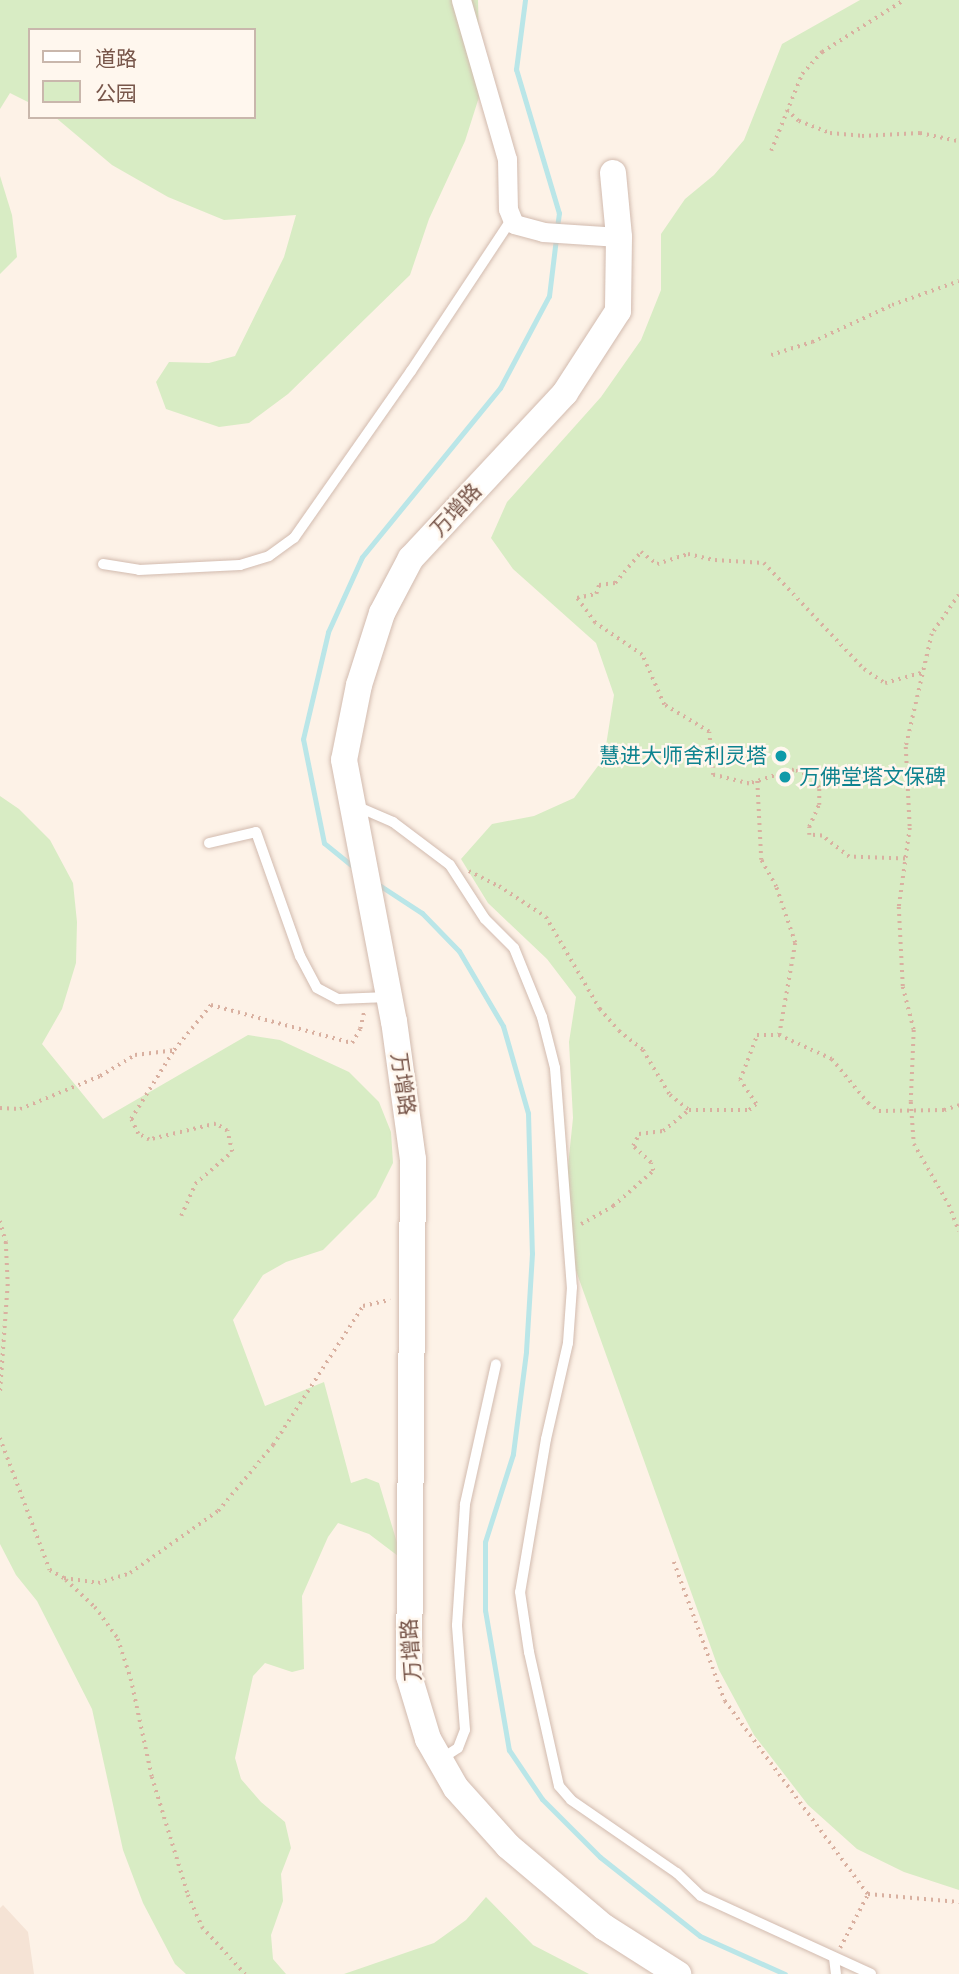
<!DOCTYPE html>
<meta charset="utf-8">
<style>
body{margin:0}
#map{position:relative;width:959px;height:1974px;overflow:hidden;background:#fdf2e7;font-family:"PT Sans Narrow","Noto Sans SC",sans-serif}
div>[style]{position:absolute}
.residential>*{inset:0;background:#f5e3d5}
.green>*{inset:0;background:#d8ecc4}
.stream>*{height:5px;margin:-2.5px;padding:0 2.5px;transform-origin:2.5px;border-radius:2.5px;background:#bae6e8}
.path>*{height:3.5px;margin-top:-1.75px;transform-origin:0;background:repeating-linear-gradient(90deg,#d9b0a0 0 2px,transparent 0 7px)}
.roads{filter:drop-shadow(0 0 2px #d2bbaf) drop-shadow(0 0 2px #d2bbaf)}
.lane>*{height:10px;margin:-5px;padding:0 5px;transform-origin:5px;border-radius:5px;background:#fff}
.street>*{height:19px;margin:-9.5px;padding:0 9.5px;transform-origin:9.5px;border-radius:9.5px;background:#fff}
.secondary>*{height:26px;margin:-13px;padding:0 13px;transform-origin:13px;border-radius:13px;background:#fff}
.dots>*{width:19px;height:19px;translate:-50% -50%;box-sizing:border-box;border:4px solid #fff7ee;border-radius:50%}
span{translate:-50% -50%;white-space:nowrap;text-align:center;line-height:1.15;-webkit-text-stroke:5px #fff7ee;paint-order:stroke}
.street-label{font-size:21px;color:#78564a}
.culture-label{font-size:21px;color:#0d838f}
.right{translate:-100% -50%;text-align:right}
.left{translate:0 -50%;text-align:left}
.legend{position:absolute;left:28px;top:28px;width:228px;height:91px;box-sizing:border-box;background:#fff7ee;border:2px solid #c9b7ac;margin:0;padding:9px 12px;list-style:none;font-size:21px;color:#78564a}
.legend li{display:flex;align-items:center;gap:14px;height:35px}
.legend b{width:35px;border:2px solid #c9b7ac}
</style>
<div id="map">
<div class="residential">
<div style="clip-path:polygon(3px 1905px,28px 1932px,34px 1974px,0 1974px,0 1908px)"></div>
</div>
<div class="green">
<div style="clip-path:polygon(0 0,478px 0,480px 94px,465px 141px,429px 219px,410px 275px,288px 394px,249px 423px,219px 427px,166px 409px,156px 382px,169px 362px,209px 363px,235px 356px,284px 257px,296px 215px,224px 220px,168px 197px,112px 165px,55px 117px,254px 117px,254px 30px,30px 30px,30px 103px,10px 93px,0 109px)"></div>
<div style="clip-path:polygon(860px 0,959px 0,959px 1890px,904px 1872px,857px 1849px,808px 1805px,754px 1735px,719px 1670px,575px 1268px,566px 1186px,573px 1118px,569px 1042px,576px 997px,547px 959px,488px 903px,461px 859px,492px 824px,534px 816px,574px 798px,604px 758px,614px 695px,596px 643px,513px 569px,491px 538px,507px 502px,601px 397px,641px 340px,661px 290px,661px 234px,685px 199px,714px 175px,744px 140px,782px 44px)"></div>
<div style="clip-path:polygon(0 176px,12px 215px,17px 257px,0 274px)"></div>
<div style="clip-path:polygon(0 796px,19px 809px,50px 840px,73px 883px,77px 922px,76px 963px,62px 1009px,42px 1044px,103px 1119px,248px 1035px,280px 1040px,349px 1072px,379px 1102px,391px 1132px,393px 1163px,376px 1197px,323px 1250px,286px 1262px,263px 1275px,233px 1320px,265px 1406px,324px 1382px,351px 1483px,366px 1478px,379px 1483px,402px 1559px,369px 1534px,338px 1523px,328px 1537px,302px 1596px,304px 1669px,292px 1672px,265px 1663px,253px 1676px,235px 1758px,241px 1779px,261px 1802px,285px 1822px,291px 1848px,281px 1874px,283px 1901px,271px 1935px,273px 1959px,286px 1974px,186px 1974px,175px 1964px,143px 1903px,123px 1850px,92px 1709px,37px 1601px,16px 1575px,0 1544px)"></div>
<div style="clip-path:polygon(486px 1897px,533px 1945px,589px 1974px,344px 1974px,434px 1943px,466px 1920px)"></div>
</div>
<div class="stream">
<div style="left:525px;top:0;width:70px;rotate:97.4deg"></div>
<div style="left:516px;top:69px;width:150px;rotate:73.4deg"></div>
<div style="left:559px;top:213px;width:15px;rotate:98deg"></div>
<div style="left:356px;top:869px;width:41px;rotate:-140.9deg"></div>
<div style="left:324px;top:843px;width:106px;rotate:-101.4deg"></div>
<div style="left:303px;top:739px;width:110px;rotate:-76.8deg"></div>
<div style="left:328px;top:632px;width:82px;rotate:-65.6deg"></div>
<div style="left:362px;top:557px;width:218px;rotate:-50.8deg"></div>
<div style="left:500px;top:388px;width:104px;rotate:-62deg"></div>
<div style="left:549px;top:296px;width:58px;rotate:-83.1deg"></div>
<div style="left:376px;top:883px;width:55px;rotate:33.1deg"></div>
<div style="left:422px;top:913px;width:53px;rotate:45.8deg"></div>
<div style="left:459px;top:951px;width:87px;rotate:59.6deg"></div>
<div style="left:503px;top:1026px;width:91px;rotate:74deg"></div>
<div style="left:528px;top:1113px;width:140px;rotate:88.4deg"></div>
<div style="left:532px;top:1253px;width:99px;rotate:93.5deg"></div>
<div style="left:526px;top:1352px;width:103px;rotate:97.3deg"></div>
<div style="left:513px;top:1454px;width:92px;rotate:107.7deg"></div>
<div style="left:485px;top:1542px;width:68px;rotate:90deg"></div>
<div style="left:485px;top:1610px;width:142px;rotate:80.3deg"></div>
<div style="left:509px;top:1750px;width:59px;rotate:56deg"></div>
<div style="left:542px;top:1799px;width:82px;rotate:45deg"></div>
<div style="left:600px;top:1857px;width:127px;rotate:38.3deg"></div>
<div style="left:700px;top:1936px;width:93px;rotate:24.1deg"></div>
</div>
<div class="path">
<div style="left:787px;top:110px;width:16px;rotate:43deg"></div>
<div style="left:799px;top:121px;width:33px;rotate:21deg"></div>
<div style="left:830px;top:133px;width:32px;rotate:5deg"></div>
<div style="left:862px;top:136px;width:58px;rotate:-3deg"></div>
<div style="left:920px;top:133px;width:40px;rotate:12deg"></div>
<div style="left:771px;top:151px;width:83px;rotate:-68.1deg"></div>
<div style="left:802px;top:74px;width:30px;rotate:-48deg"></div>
<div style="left:822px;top:52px;width:97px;rotate:-32.4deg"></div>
<div style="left:771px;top:355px;width:43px;rotate:-17.6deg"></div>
<div style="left:812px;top:342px;width:88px;rotate:-24.8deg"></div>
<div style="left:892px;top:305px;width:71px;rotate:-19.7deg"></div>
<div style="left:959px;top:595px;width:47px;rotate:124.7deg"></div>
<div style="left:932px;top:634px;width:116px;rotate:103deg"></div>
<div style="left:906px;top:747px;width:81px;rotate:87.2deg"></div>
<div style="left:910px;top:828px;width:80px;rotate:97.9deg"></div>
<div style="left:899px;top:907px;width:80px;rotate:87.1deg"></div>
<div style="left:903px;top:987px;width:44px;rotate:75.7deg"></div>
<div style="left:914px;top:1030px;width:72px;rotate:92.4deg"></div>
<div style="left:911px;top:1102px;width:42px;rotate:85.9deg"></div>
<div style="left:914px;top:1144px;width:70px;rotate:60.2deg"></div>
<div style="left:949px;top:1205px;width:28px;rotate:69deg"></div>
<div style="left:905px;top:859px;width:56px;rotate:-178deg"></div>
<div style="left:849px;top:857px;width:34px;rotate:-142deg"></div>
<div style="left:822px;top:836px;width:13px;rotate:-176deg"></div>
<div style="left:809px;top:835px;width:8px;rotate:-90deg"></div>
<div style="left:809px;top:827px;width:24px;rotate:-66deg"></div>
<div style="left:819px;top:805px;width:17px;rotate:-90deg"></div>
<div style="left:819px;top:788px;width:14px;rotate:-124deg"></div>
<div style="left:811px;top:776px;width:18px;rotate:-161deg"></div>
<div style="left:794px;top:770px;width:47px;rotate:162.7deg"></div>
<div style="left:749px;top:784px;width:37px;rotate:-166deg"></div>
<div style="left:713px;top:775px;width:43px;rotate:-95.3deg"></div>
<div style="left:709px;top:732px;width:52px;rotate:-149deg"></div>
<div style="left:664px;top:705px;width:55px;rotate:-113.7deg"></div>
<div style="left:642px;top:655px;width:57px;rotate:-145.8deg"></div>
<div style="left:595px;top:623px;width:31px;rotate:-126deg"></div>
<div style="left:577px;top:598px;width:19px;rotate:-12deg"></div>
<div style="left:596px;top:594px;width:9px;rotate:-72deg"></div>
<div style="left:599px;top:585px;width:16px;rotate:-7deg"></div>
<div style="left:615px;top:583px;width:40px;rotate:-50deg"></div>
<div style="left:641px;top:552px;width:20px;rotate:37deg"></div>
<div style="left:657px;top:564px;width:33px;rotate:-18deg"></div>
<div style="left:688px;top:554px;width:28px;rotate:13deg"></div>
<div style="left:715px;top:560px;width:49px;rotate:3.5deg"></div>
<div style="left:764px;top:563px;width:146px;rotate:46.7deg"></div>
<div style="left:864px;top:669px;width:25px;rotate:34deg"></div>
<div style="left:885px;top:683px;width:41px;rotate:-15.8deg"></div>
<div style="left:469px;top:871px;width:34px;rotate:27deg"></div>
<div style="left:499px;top:886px;width:56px;rotate:33.4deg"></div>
<div style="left:546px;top:917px;width:107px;rotate:59.6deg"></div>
<div style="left:600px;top:1009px;width:29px;rotate:49deg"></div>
<div style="left:619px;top:1031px;width:31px;rotate:38deg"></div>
<div style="left:643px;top:1050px;width:52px;rotate:59deg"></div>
<div style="left:670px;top:1095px;width:24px;rotate:38deg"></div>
<div style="left:689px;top:1110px;width:60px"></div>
<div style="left:749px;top:1110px;width:9px;rotate:-41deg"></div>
<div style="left:756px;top:1104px;width:29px;rotate:-124deg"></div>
<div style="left:740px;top:1080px;width:48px;rotate:-69.3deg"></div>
<div style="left:757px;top:1035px;width:22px"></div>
<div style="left:779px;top:1035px;width:93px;rotate:-80.1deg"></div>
<div style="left:795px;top:943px;width:59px;rotate:-108.7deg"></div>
<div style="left:776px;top:887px;width:31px;rotate:-119deg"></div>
<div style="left:761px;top:860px;width:79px;rotate:-92.9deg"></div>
<div style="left:779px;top:1035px;width:58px;rotate:24.4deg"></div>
<div style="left:832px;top:1059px;width:57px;rotate:50.7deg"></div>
<div style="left:868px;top:1103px;width:14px;rotate:36deg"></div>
<div style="left:879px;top:1111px;width:65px;rotate:-0.9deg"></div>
<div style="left:944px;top:1110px;width:16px;rotate:-18deg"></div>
<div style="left:0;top:1108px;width:20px;rotate:3deg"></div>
<div style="left:20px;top:1109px;width:87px;rotate:-22.4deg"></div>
<div style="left:100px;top:1076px;width:41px;rotate:-31deg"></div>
<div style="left:135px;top:1055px;width:39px;rotate:-7deg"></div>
<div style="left:181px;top:1216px;width:35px;rotate:-66deg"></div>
<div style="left:195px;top:1184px;width:49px;rotate:-40.9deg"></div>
<div style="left:232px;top:1152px;width:22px;rotate:-103deg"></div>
<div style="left:227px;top:1131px;width:13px;rotate:-148deg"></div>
<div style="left:216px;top:1124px;width:69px;rotate:166.6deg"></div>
<div style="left:149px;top:1140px;width:13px;rotate:-151deg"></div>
<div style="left:138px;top:1134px;width:17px;rotate:-115deg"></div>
<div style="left:131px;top:1119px;width:81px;rotate:-58.1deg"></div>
<div style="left:174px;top:1050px;width:58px;rotate:-50.6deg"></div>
<div style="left:211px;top:1005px;width:146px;rotate:15.1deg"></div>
<div style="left:352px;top:1043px;width:16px;rotate:-60deg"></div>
<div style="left:360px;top:1029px;width:18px;rotate:-77deg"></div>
<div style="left:0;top:1221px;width:22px;rotate:74deg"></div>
<div style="left:6px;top:1242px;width:42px;rotate:87.3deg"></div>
<div style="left:8px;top:1284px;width:111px;rotate:94.1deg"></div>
<div style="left:581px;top:1224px;width:37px;rotate:-29deg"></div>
<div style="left:613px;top:1206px;width:53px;rotate:-41.2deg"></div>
<div style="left:653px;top:1171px;width:8px;rotate:-104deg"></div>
<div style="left:651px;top:1163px;width:25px;rotate:-137deg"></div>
<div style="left:633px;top:1146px;width:13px;rotate:-63deg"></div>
<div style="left:639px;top:1134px;width:24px;rotate:-7deg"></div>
<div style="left:663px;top:1131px;width:33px;rotate:-39deg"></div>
<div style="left:0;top:1438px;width:141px;rotate:69.3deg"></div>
<div style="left:50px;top:1570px;width:16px;rotate:30deg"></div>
<div style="left:64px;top:1578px;width:34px;rotate:8deg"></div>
<div style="left:98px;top:1583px;width:34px;rotate:-17deg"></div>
<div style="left:130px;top:1573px;width:108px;rotate:-35.2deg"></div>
<div style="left:218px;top:1511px;width:86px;rotate:-50.2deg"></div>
<div style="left:273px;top:1445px;width:166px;rotate:-57.1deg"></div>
<div style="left:363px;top:1306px;width:28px;rotate:-13deg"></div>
<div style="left:674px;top:1562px;width:148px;rotate:69.9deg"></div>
<div style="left:725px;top:1701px;width:240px;rotate:53.5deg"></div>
<div style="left:66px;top:1580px;width:40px;rotate:43deg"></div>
<div style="left:95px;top:1607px;width:39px;rotate:54deg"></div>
<div style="left:118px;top:1639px;width:42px;rotate:72deg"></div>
<div style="left:131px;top:1679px;width:100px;rotate:77.9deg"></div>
<div style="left:152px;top:1777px;width:123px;rotate:73deg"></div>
<div style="left:188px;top:1895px;width:35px;rotate:66deg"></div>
<div style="left:202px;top:1927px;width:64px;rotate:47.5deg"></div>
<div style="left:840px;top:1948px;width:61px;rotate:-62.6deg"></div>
<div style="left:868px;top:1894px;width:91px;rotate:5deg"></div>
</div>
<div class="roads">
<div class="lane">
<div style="left:103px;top:564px;width:36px;rotate:9deg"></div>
<div style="left:139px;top:570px;width:101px;rotate:-2.8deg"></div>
<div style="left:240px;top:565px;width:30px;rotate:-17deg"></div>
<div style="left:269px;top:556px;width:31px;rotate:-36deg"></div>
<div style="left:294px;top:538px;width:204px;rotate:-55deg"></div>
<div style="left:411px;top:371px;width:181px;rotate:-56.5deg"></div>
<div style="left:356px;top:806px;width:40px;rotate:23.4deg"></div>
<div style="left:393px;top:822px;width:71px;rotate:37deg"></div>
<div style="left:450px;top:865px;width:64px;rotate:57.1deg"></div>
<div style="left:485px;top:919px;width:41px;rotate:45deg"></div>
<div style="left:514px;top:948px;width:74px;rotate:67.9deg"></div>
<div style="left:542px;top:1017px;width:53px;rotate:75.7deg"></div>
<div style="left:555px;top:1068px;width:220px;rotate:85.6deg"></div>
<div style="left:572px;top:1287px;width:56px;rotate:94.1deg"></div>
<div style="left:568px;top:1343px;width:98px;rotate:102.9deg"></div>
<div style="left:546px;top:1439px;width:155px;rotate:99.6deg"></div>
<div style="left:520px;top:1592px;width:61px;rotate:81.5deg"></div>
<div style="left:529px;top:1652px;width:137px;rotate:77.4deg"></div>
<div style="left:559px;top:1786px;width:18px;rotate:49deg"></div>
<div style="left:571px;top:1800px;width:129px;rotate:34.6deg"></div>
<div style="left:677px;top:1873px;width:33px;rotate:44deg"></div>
<div style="left:701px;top:1896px;width:187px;rotate:24.6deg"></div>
<div style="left:209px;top:843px;width:48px;rotate:-13.2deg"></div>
<div style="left:256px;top:832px;width:132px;rotate:70.5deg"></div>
<div style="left:300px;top:956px;width:36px;rotate:62deg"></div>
<div style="left:317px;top:988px;width:24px;rotate:28deg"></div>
<div style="left:338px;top:999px;width:50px;rotate:-2.3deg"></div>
<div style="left:441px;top:1759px;width:20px;rotate:-33deg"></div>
<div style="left:458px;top:1748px;width:19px;rotate:-69deg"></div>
<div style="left:465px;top:1730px;width:105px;rotate:-94.4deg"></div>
<div style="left:457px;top:1625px;width:121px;rotate:-86.2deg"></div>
<div style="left:465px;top:1504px;width:143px;rotate:-77.5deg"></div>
<div style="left:834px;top:1958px;width:16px;rotate:83deg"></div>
</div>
<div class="street">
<div style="left:461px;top:0;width:166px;rotate:73.9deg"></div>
<div style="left:507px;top:159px;width:50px;rotate:88.9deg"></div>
<div style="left:508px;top:209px;width:16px;rotate:68deg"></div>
<div style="left:514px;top:224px;width:30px;rotate:15deg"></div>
<div style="left:543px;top:232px;width:76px;rotate:3.8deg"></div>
</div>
<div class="secondary">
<div style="left:613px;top:173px;width:64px;rotate:84.6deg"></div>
<div style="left:619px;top:237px;width:74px;rotate:90.8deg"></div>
<div style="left:618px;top:311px;width:98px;rotate:122.9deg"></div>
<div style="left:565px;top:393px;width:226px;rotate:133deg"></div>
<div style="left:411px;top:558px;width:62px;rotate:117.8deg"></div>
<div style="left:382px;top:613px;width:76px;rotate:107.7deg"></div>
<div style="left:359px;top:685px;width:76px;rotate:101.3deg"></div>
<div style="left:344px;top:760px;width:266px;rotate:79.2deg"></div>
<div style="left:394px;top:1021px;width:139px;rotate:82.2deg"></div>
<div style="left:413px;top:1159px;width:517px;rotate:90.44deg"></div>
<div style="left:409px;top:1676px;width:66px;rotate:73.2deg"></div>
<div style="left:428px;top:1739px;width:56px;rotate:60.3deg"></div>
<div style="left:456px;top:1788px;width:78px;rotate:48.1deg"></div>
<div style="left:508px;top:1846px;width:126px;rotate:40.2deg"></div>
<div style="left:604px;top:1927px;width:88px;rotate:32.4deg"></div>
</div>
</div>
<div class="dots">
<div style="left:781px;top:756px;background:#0f9aa8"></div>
<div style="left:785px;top:777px;background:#0f9aa8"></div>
</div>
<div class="street-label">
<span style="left:456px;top:510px;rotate:-47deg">万增路</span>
<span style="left:403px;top:1084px;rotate:82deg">万增路</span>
<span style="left:411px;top:1650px;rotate:-94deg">万增路</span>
</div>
<div class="culture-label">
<span class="right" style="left:767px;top:756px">慧进大师舍利灵塔</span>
<span class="left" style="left:799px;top:777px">万佛堂塔文保碑</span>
</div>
<ul class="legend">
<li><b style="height:9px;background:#fff"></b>道路</li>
<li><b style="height:19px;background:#d8ecc4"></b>公园</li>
</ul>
</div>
